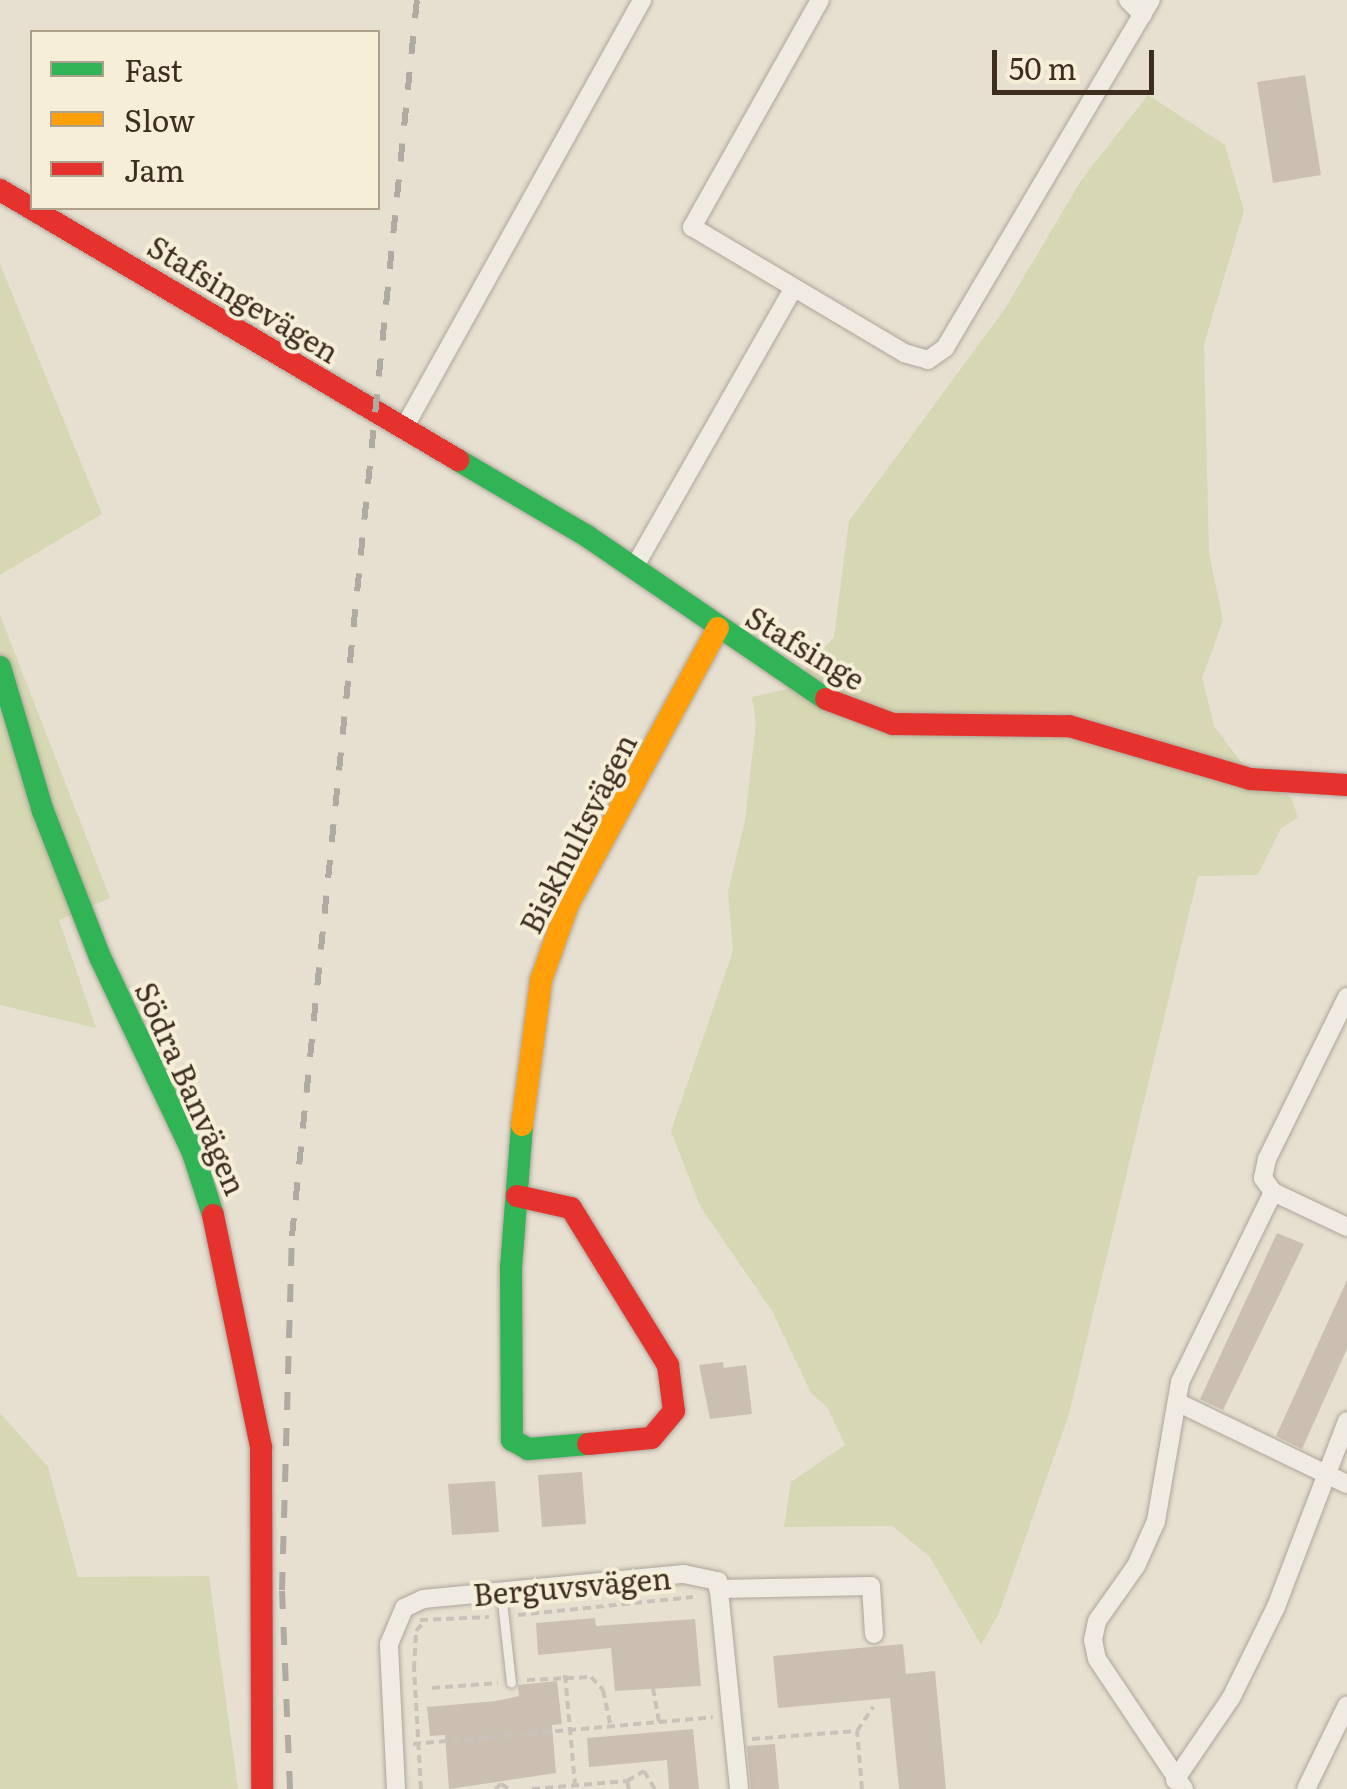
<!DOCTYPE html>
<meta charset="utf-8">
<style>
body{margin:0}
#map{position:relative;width:1347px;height:1789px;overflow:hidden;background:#e7e0d1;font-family:Literata,serif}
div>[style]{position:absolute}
.green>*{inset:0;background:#d6d7b3}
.building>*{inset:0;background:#cbbfb2}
.path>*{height:4px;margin-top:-2px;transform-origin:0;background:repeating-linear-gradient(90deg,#c8c2b9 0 8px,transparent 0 13px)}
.roads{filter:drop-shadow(0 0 2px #ada599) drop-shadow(0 0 2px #ada599)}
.lane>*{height:9px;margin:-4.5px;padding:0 4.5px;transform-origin:4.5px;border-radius:4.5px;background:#efebe3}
.street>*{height:18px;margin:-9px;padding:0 9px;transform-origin:9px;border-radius:9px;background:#efebe3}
.fast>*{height:22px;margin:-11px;padding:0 11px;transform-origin:11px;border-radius:11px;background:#30b455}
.slow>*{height:22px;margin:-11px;padding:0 11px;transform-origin:11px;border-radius:11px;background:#ff9f0a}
.jam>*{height:22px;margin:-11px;padding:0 11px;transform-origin:11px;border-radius:11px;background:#e5322d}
.rail>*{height:6px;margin-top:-3px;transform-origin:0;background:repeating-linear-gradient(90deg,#afaaa2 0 18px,transparent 0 36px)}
span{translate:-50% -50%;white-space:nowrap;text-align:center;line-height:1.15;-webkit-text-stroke:8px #f7eed8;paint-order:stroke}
.street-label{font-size:30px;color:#3d2e20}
.legend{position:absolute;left:30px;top:30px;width:350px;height:180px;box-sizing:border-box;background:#f7eed8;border:2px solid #ada18e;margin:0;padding:12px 18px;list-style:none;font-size:30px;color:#3d2e20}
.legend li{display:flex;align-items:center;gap:20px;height:50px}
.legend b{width:50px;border:2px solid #ada18e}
.scale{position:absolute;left:992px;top:50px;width:162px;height:45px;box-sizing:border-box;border:5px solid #3d2e20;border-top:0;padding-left:12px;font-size:30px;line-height:35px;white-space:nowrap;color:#3d2e20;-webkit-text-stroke:8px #f7eed8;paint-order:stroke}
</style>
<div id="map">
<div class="green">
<div style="clip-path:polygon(1148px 95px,1225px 145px,1244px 211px,1204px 344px,1209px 553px,1223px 621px,1202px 678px,1214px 726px,1244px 766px,1291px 797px,1298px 818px,1281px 828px,1258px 875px,1198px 876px,1069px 1414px,999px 1613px,981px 1645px,930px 1557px,892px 1526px,784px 1527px,791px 1482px,845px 1445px,827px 1407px,811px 1393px,772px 1311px,700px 1206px,671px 1131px,733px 951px,728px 892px,745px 820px,756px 723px,752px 697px,787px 689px,834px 637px,849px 521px,1004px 310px,1082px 179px)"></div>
<div style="clip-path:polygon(0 264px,102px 514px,0 575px)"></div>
<div style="clip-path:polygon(0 615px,110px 898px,59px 920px,96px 1028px,0 1005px)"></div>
<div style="clip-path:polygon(0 1413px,48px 1467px,78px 1577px,209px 1576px,238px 1789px,0 1789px)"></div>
</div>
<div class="building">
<div style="clip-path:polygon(1305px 75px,1321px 175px,1273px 183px,1257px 82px)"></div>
<div style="clip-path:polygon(1277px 1233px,1304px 1244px,1223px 1410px,1200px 1399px)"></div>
<div style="clip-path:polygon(1347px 1280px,1347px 1349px,1302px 1449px,1276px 1436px)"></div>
<div style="clip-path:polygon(723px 1362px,724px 1368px,746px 1365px,752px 1414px,710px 1419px,699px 1365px)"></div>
<div style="clip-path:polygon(582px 1472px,586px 1524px,542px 1527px,538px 1475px)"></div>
<div style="clip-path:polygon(495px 1481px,499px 1532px,452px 1535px,448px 1484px)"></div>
<div style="clip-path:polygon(595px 1618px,596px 1626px,695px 1619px,701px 1686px,615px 1691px,611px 1648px,538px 1655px,536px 1623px)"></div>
<div style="clip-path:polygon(903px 1644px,906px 1674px,935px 1671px,946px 1789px,899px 1789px,890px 1698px,778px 1708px,773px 1656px)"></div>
<div style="clip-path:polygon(557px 1681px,562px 1724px,552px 1725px,556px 1773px,449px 1789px,445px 1735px,430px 1736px,427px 1707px,496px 1701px,519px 1696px,518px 1685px)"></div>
<div style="clip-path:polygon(693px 1729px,699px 1789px,669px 1789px,667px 1760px,589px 1767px,587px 1738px)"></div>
<div style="clip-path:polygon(775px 1744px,779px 1789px,751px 1789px,747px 1746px)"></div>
</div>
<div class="path">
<div style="left:518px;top:1615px;width:176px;rotate:-5.9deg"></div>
<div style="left:420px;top:1620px;width:69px;rotate:-2.5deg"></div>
<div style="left:565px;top:1675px;width:109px;rotate:84.8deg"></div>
<div style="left:527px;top:1680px;width:64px;rotate:-2.7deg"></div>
<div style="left:591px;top:1677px;width:18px;rotate:47deg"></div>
<div style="left:603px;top:1690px;width:39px;rotate:78deg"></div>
<div style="left:432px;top:1688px;width:66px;rotate:-4.3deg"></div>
<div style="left:653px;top:1688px;width:36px;rotate:80deg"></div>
<div style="left:752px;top:1739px;width:105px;rotate:-4.4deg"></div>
<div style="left:413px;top:1744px;width:301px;rotate:-5.1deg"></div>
<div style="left:421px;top:1789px;width:120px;rotate:-93.3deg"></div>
<div style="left:414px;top:1669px;width:38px;rotate:-87deg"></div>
<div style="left:416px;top:1631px;width:11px;rotate:-49deg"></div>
<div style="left:495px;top:1789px;width:8px;rotate:-40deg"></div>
<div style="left:501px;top:1784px;width:9px;rotate:32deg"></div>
<div style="left:532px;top:1789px;width:95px;rotate:-4.8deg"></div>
<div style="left:629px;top:1789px;width:8px;rotate:-104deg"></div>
<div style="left:627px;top:1781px;width:20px;rotate:-30deg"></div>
<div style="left:644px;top:1771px;width:21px;rotate:59deg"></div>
<div style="left:862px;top:1789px;width:58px;rotate:-94.9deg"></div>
<div style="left:857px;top:1731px;width:29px;rotate:-56deg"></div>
</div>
<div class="roads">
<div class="lane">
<div style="left:501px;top:1592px;width:91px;rotate:83.7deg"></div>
</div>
<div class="street">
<div style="left:820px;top:0;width:261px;rotate:119.4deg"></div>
<div style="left:692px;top:227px;width:247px;rotate:30.7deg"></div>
<div style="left:904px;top:353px;width:25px;rotate:16deg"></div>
<div style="left:928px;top:360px;width:21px;rotate:-35deg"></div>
<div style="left:945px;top:348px;width:404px;rotate:-59.4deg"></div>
<div style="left:1128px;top:0;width:21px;rotate:45deg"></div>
<div style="left:404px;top:428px;width:490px;rotate:-60.9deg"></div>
<div style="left:635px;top:566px;width:319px;rotate:-60.3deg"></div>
<div style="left:1273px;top:1192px;width:82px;rotate:25.3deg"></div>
<div style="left:1177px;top:1402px;width:189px;rotate:25.8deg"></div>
<div style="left:718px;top:1589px;width:153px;rotate:-1.1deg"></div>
<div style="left:871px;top:1586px;width:48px;rotate:86.4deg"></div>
<div style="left:1175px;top:1780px;width:99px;rotate:-55.7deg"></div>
<div style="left:1231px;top:1698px;width:102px;rotate:-63.7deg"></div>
<div style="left:1276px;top:1607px;width:199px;rotate:-69.1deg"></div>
<div style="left:396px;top:1789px;width:145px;rotate:-92.8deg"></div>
<div style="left:389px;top:1644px;width:39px;rotate:-67deg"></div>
<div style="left:404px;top:1608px;width:21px;rotate:-25deg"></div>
<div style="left:423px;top:1599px;width:262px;rotate:-5.5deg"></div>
<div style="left:684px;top:1574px;width:35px;rotate:12deg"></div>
<div style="left:718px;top:1581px;width:209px;rotate:84.2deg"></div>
<div style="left:1184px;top:1789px;width:156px;rotate:-123.8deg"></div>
<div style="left:1097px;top:1659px;width:19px;rotate:-102deg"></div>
<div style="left:1093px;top:1640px;width:19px;rotate:-78deg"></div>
<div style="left:1097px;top:1621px;width:67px;rotate:-54.7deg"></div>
<div style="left:1136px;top:1566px;width:49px;rotate:-66deg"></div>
<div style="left:1156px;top:1521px;width:141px;rotate:-80.2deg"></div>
<div style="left:1180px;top:1382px;width:212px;rotate:-63.9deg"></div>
<div style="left:1273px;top:1192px;width:17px;rotate:-126deg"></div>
<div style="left:1263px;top:1178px;width:19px;rotate:-78deg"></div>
<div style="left:1267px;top:1159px;width:181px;rotate:-63.7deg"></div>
<div style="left:1306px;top:1789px;width:93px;rotate:-64deg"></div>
</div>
<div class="fast">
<div style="left:458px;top:460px;width:150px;rotate:30.5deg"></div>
<div style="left:587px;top:536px;width:289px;rotate:34.3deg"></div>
<div style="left:0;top:667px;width:150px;rotate:73.4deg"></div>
<div style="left:43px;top:811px;width:157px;rotate:68.7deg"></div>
<div style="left:100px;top:957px;width:217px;rotate:64.6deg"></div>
<div style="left:193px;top:1153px;width:65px;rotate:72.1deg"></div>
<div style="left:522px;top:1125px;width:142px;rotate:94.4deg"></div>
<div style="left:511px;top:1267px;width:173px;rotate:89.7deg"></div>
<div style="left:512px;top:1440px;width:18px;rotate:29deg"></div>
<div style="left:528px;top:1449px;width:60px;rotate:-4.8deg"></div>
</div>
<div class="slow">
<div style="left:522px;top:1125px;width:146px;rotate:-82.5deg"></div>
<div style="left:541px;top:980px;width:81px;rotate:-70.4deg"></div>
<div style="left:568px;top:904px;width:314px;rotate:-61.5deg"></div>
</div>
<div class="jam">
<div style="left:0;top:190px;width:532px;rotate:30.52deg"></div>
<div style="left:826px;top:699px;width:72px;rotate:20.5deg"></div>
<div style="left:893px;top:724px;width:176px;rotate:0.7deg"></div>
<div style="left:1069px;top:726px;width:189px;rotate:16.3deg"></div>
<div style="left:1250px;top:779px;width:97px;rotate:3.5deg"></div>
<div style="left:517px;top:1196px;width:55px;rotate:12.5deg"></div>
<div style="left:571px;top:1208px;width:185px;rotate:58.3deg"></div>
<div style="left:668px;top:1365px;width:46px;rotate:82.6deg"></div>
<div style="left:674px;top:1411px;width:35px;rotate:130deg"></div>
<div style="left:651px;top:1438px;width:63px;rotate:174.6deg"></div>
<div style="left:213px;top:1215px;width:237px;rotate:78.3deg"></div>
<div style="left:261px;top:1447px;width:342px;rotate:89.8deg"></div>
</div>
</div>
<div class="rail">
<div style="left:290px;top:1789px;width:199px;rotate:-92.3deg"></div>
<div style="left:282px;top:1590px;width:354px;rotate:-88.4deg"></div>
<div style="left:292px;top:1236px;width:1242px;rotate:-84.23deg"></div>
</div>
<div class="street-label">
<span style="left:244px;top:298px;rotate:31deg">Stafsingevägen</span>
<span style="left:806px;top:647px;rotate:31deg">Stafsinge</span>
<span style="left:577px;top:833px;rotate:-63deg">Biskhultsvägen</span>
<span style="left:192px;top:1088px;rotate:66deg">Södra Banvägen</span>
<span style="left:572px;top:1585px;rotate:-5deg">Berguvsvägen</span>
</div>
<ul class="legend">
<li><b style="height:12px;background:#30b455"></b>Fast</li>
<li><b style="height:12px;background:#ff9f0a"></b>Slow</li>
<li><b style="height:12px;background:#e5322d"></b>Jam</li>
</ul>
<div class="scale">50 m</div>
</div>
